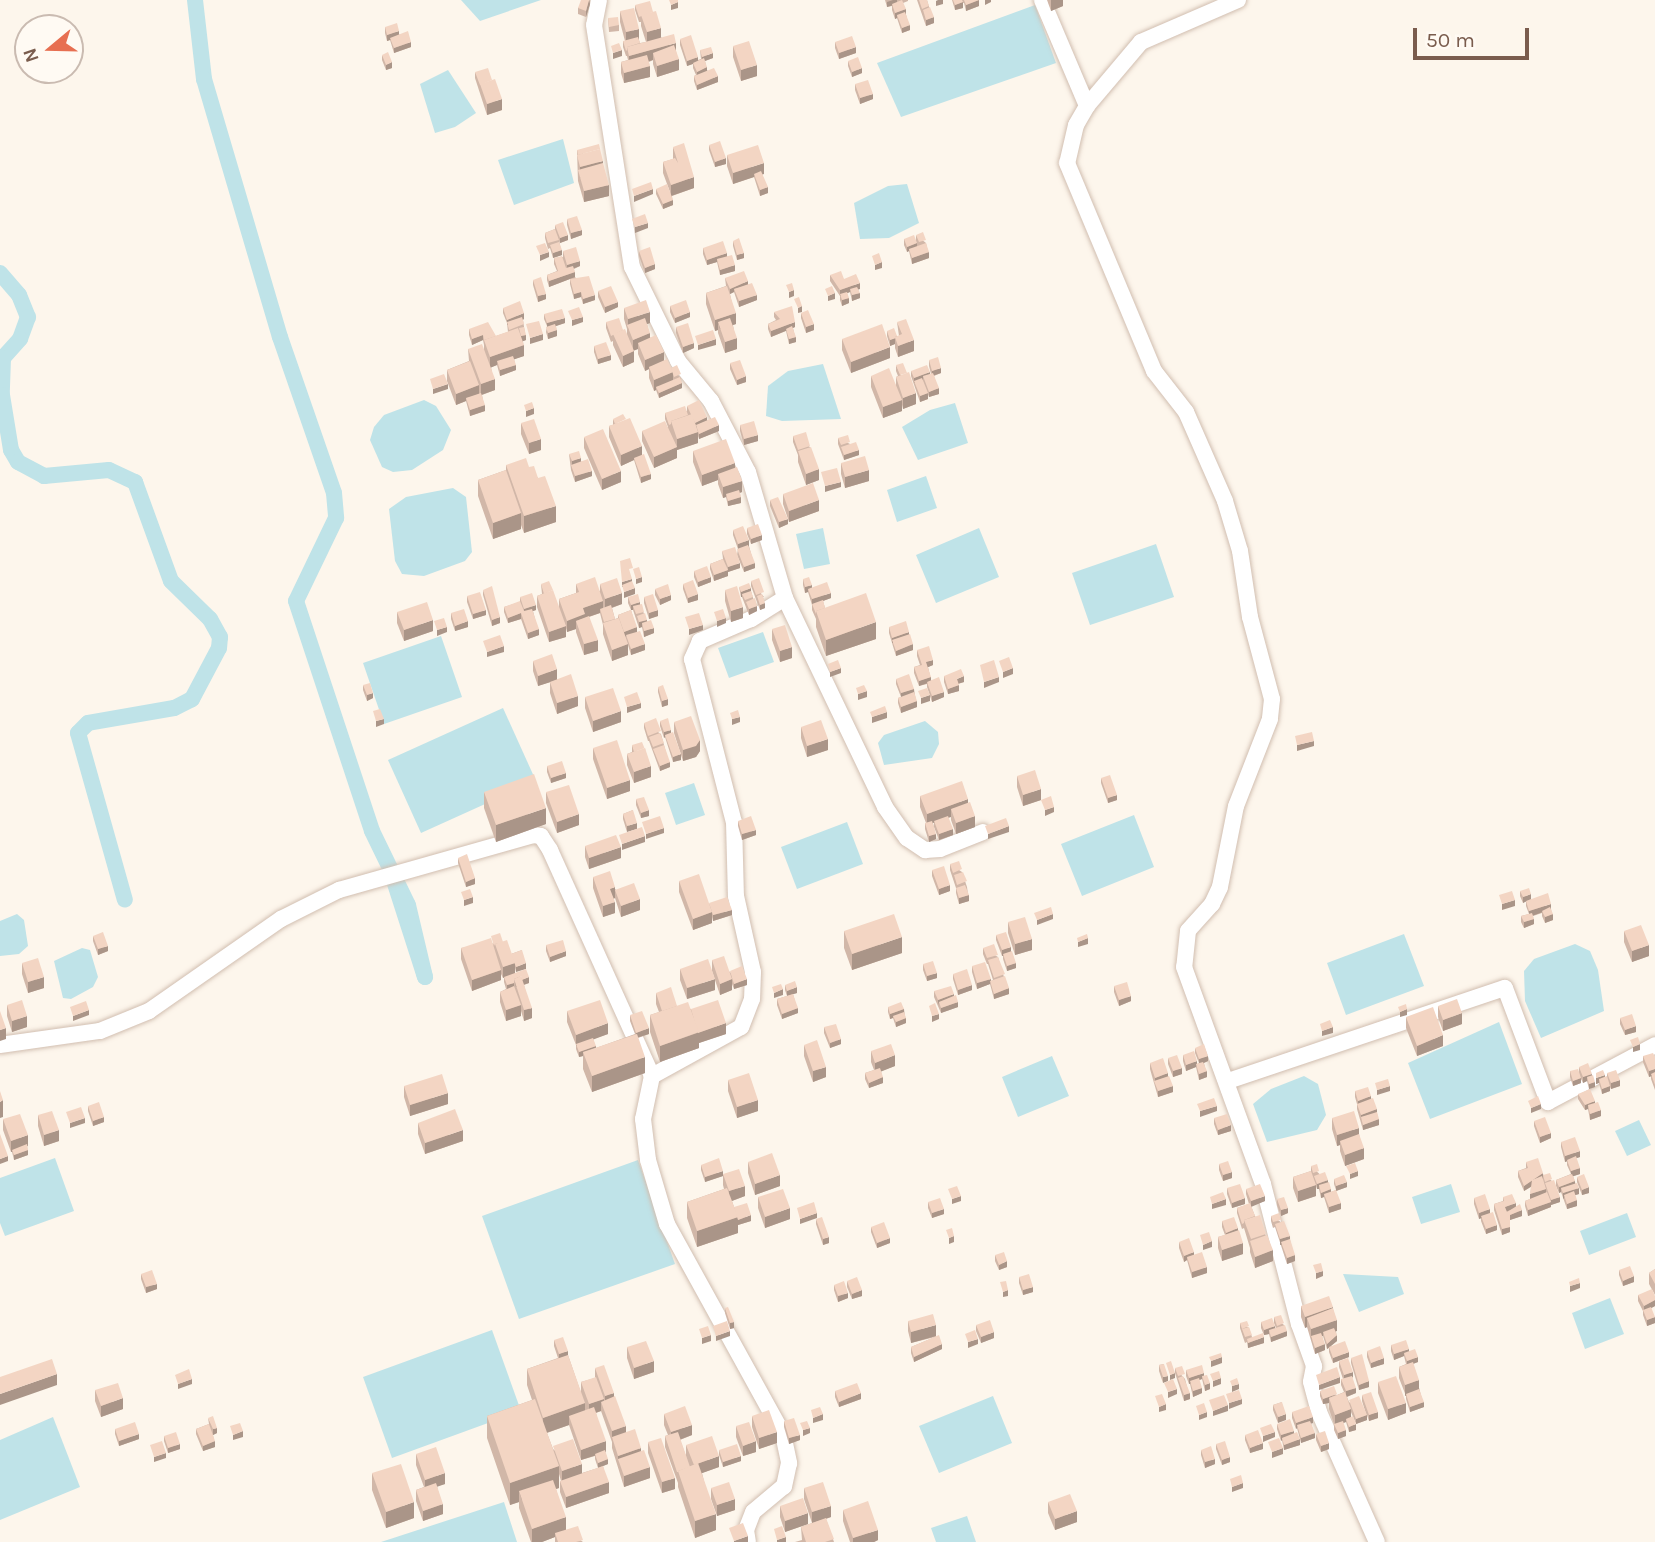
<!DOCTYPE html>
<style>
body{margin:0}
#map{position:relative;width:1655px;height:1542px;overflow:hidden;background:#fdf6ec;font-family:Karla,sans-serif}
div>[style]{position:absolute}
.water>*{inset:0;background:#bfe3e8}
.canal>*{height:16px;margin:-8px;padding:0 8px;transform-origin:8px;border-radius:8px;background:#bfe3e8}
.roads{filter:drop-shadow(0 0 2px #d1beb0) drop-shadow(0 0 2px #d1beb0)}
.street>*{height:16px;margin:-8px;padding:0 8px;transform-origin:8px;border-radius:8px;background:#fff}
.wall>*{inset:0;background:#d1b7a8}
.shaded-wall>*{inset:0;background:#aa9588}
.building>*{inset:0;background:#f3d5c3}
span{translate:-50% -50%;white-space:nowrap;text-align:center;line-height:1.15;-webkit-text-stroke:5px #fffaf3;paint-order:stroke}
.north{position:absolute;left:14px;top:14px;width:70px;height:70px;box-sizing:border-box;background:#fffaf3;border:2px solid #cabbb1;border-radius:50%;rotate:251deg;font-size:19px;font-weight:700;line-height:28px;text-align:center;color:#7a5c4d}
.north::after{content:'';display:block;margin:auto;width:24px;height:32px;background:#e76f51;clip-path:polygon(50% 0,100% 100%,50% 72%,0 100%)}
.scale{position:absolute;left:1413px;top:28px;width:116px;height:32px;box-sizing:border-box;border:4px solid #7a5c4d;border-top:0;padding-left:9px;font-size:21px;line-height:24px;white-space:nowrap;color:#7a5c4d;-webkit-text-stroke:5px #fffaf3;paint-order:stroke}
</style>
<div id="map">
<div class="water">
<div style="clip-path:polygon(461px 0,541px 0,480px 21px)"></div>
<div style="clip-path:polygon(1035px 5px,1056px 63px,901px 117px,877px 63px)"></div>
<div style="clip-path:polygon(448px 70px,476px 113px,455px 127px,435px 133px,420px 84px)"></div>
<div style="clip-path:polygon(563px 139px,574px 183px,514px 205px,498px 160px)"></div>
<div style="clip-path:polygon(907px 184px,919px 223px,889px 238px,860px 239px,854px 203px,888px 186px)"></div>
<div style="clip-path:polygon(823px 364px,841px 419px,782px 421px,766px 416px,768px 386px,788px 371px)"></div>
<div style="clip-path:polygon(424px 400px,436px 406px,451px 430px,443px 450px,412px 470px,393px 472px,382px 467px,370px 440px,374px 427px,384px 415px)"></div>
<div style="clip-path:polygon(955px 403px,968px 443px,918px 460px,902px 427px,930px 410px)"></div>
<div style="clip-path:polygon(926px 476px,937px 508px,897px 522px,887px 490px)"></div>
<div style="clip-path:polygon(453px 488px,466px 497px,472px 552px,465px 561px,424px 576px,402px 574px,395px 561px,389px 509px,406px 497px)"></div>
<div style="clip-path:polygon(823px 528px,830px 564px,804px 569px,796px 534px)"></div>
<div style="clip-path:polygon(979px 528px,999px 577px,936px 603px,916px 555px)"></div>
<div style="clip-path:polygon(1156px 544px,1174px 597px,1090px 625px,1072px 573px)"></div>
<div style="clip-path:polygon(763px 632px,774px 662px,729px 678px,718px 648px)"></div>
<div style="clip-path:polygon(441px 636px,462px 697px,384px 724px,363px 663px)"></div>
<div style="clip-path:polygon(503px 708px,536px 781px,421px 833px,388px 760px)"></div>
<div style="clip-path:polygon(925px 721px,938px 732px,939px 744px,932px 758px,884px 765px,878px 743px,884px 735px)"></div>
<div style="clip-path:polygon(694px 783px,705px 815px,676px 825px,665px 793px)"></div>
<div style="clip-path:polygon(1134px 815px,1154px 867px,1082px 896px,1061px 844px)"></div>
<div style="clip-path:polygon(847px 822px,863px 864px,797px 889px,781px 847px)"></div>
<div style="clip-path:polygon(17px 914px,24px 920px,28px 946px,19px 954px,0 956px,0 921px)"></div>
<div style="clip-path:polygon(1404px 934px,1424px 986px,1346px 1015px,1327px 963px)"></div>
<div style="clip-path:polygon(1575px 944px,1590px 951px,1598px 970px,1604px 1011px,1541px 1038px,1525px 1001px,1524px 971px,1534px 959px)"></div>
<div style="clip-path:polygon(82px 948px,90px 950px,98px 977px,93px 987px,71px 999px,63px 998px,54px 961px)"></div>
<div style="clip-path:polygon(1499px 1022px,1522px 1084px,1430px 1119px,1408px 1063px)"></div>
<div style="clip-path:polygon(1052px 1056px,1069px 1096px,1018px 1117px,1002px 1077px)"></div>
<div style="clip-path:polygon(1304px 1076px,1318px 1084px,1326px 1115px,1317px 1130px,1267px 1142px,1253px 1104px,1271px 1089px)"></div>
<div style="clip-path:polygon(1639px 1120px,1651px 1145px,1627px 1156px,1615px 1131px)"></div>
<div style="clip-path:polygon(55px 1158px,74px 1211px,5px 1236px,0 1223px,0 1178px)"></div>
<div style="clip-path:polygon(638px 1160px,675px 1264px,519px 1319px,482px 1216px)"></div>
<div style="clip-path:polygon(1451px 1184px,1460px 1212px,1421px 1224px,1412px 1197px)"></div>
<div style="clip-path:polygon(1627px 1213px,1636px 1237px,1589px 1255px,1580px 1231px)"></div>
<div style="clip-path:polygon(1343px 1274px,1398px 1277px,1404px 1294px,1359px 1312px)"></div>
<div style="clip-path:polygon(1610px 1298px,1624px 1334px,1585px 1349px,1572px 1313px)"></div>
<div style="clip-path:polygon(492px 1330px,521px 1411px,392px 1458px,363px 1377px)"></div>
<div style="clip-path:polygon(993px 1396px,1012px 1443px,939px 1473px,919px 1426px)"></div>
<div style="clip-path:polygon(53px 1417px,80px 1487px,0 1520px,0 1440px)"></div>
<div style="clip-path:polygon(504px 1502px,517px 1542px,381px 1542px)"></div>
<div style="clip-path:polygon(967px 1516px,976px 1542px,936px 1542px,931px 1528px)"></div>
</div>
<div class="canal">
<div style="left:195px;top:0;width:80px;rotate:83.5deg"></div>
<div style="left:204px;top:79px;width:269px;rotate:73.6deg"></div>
<div style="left:280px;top:337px;width:165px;rotate:70.9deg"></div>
<div style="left:334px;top:493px;width:25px;rotate:85deg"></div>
<div style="left:336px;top:518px;width:92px;rotate:115.7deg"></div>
<div style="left:296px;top:601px;width:242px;rotate:71.7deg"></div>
<div style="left:372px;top:831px;width:82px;rotate:64.1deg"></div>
<div style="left:408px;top:905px;width:74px;rotate:76.7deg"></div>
<div style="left:425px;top:977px;width:114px;rotate:-107.8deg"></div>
<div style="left:0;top:273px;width:29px;rotate:49deg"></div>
<div style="left:19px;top:295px;width:24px;rotate:68deg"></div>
<div style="left:28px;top:317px;width:23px;rotate:110deg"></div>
<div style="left:20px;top:339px;width:25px;rotate:132deg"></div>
<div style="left:3px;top:358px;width:37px;rotate:92deg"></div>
<div style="left:2px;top:395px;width:56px;rotate:80.7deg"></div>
<div style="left:11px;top:450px;width:14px;rotate:60deg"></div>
<div style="left:18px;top:462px;width:30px;rotate:28deg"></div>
<div style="left:44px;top:476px;width:65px;rotate:-5.3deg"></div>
<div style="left:109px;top:470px;width:29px;rotate:25deg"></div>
<div style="left:135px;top:482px;width:105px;rotate:70deg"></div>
<div style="left:171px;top:581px;width:54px;rotate:44.3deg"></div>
<div style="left:210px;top:619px;width:21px;rotate:61deg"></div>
<div style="left:220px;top:637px;width:11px;rotate:95deg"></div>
<div style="left:219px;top:648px;width:58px;rotate:117.9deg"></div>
<div style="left:192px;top:699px;width:20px;rotate:153deg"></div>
<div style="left:174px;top:708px;width:87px;rotate:170.1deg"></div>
<div style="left:88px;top:723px;width:14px;rotate:135deg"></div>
<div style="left:78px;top:733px;width:173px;rotate:74.3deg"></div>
</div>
<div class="roads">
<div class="street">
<div style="left:599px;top:0;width:25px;rotate:101deg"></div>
<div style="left:594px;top:25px;width:245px;rotate:81.1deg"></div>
<div style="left:632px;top:267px;width:105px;rotate:63.9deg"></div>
<div style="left:678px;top:361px;width:52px;rotate:50.5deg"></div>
<div style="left:711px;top:401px;width:80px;rotate:62.5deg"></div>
<div style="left:748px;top:472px;width:131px;rotate:73.6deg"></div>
<div style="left:785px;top:598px;width:40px;rotate:148deg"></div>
<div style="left:751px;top:619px;width:56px;rotate:156.7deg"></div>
<div style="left:700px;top:641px;width:20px;rotate:114deg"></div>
<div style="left:692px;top:659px;width:168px;rotate:75.6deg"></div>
<div style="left:734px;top:822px;width:74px;rotate:88.5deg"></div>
<div style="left:736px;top:896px;width:78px;rotate:77.4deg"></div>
<div style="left:753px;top:972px;width:27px;rotate:92deg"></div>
<div style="left:752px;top:999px;width:30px;rotate:111deg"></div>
<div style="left:741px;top:1027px;width:102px;rotate:151.2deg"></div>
<div style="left:652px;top:1076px;width:44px;rotate:101.8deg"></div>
<div style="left:643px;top:1119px;width:41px;rotate:83deg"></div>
<div style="left:648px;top:1160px;width:67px;rotate:73.5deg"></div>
<div style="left:667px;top:1224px;width:240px;rotate:61.1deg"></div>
<div style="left:783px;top:1434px;width:30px;rotate:78deg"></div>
<div style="left:789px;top:1463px;width:24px;rotate:102deg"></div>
<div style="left:784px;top:1486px;width:40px;rotate:140deg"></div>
<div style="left:753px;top:1512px;width:19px;rotate:111deg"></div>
<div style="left:746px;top:1530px;width:12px;rotate:81deg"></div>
<div style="left:1042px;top:0;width:115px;rotate:67deg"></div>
<div style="left:1238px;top:0;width:106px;rotate:156.6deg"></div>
<div style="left:1141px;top:42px;width:84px;rotate:130.2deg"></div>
<div style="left:1087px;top:106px;width:22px;rotate:120deg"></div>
<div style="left:1076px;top:125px;width:39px;rotate:103deg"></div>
<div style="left:1067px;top:163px;width:225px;rotate:67.3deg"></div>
<div style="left:1154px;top:371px;width:52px;rotate:52deg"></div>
<div style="left:1186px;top:412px;width:97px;rotate:66.3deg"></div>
<div style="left:1225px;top:501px;width:52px;rotate:73.3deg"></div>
<div style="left:1240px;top:551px;width:67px;rotate:81.4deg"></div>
<div style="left:1250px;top:617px;width:85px;rotate:75deg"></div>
<div style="left:1272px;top:699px;width:20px;rotate:96deg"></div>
<div style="left:1270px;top:719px;width:93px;rotate:111.3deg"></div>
<div style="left:1236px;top:806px;width:83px;rotate:101.2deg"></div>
<div style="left:1220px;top:887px;width:19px;rotate:115deg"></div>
<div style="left:1212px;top:904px;width:36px;rotate:132deg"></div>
<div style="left:1188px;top:931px;width:36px;rotate:96deg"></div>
<div style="left:1184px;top:967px;width:231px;rotate:70deg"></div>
<div style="left:1263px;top:1184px;width:145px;rotate:75.6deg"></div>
<div style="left:1299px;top:1324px;width:45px;rotate:70.3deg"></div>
<div style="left:1314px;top:1366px;width:16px;rotate:101deg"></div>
<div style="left:1311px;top:1382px;width:31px;rotate:75deg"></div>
<div style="left:1319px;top:1412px;width:142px;rotate:66deg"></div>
<div style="left:785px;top:598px;width:232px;rotate:64.4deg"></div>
<div style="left:885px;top:807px;width:38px;rotate:55deg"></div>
<div style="left:907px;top:838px;width:22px;rotate:34deg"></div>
<div style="left:925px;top:850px;width:15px;rotate:-4deg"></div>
<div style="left:940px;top:849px;width:46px;rotate:-21.6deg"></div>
<div style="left:0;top:1045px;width:101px;rotate:-8deg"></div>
<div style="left:100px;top:1031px;width:53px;rotate:-22.2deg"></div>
<div style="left:149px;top:1011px;width:161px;rotate:-34.9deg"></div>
<div style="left:281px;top:919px;width:65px;rotate:-26.6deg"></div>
<div style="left:339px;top:890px;width:202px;rotate:-15.8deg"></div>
<div style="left:533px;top:835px;width:8px;rotate:7deg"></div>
<div style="left:541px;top:836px;width:17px;rotate:57deg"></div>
<div style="left:550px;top:850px;width:248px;rotate:65.7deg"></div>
<div style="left:1228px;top:1081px;width:292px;rotate:-18.6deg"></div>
<div style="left:1505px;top:988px;width:122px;rotate:69.3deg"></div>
<div style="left:1548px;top:1102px;width:121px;rotate:-28deg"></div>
</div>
</div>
<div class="wall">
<div style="clip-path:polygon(590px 0,590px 4px,586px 17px,578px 14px,578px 8px)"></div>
<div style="clip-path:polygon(885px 0,897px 0,897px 2px,897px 0,908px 0,908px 1px,903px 3px,910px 30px,902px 33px,897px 18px,895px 19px,892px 10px,892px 6px,887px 7px)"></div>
<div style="clip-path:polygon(917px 0,927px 0,934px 23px,926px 26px)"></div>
<div style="clip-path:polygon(952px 0,979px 0,979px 6px,966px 11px,964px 3px,963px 3px,963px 8px,955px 10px)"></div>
<div style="clip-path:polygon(1047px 0,1063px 0,1063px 6px,1051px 11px)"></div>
<div style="clip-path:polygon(635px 5px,661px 37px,676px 51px,679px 70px,657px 77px,653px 64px,653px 60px,649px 62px,650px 77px,624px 83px,621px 73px,621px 62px,628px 60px,627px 56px,626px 56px,623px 47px,623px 41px,625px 41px,620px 22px,620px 11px,639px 40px,640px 43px,646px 42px,641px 26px,641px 22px,639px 22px,635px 10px)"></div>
<div style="clip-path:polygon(608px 18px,619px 25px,619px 31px,609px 32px)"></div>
<div style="clip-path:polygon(385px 27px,399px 34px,411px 47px,394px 53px,390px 40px,387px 41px,385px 33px)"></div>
<div style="clip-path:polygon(680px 39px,698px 60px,701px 59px,700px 50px,713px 58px,705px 61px,707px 70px,718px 82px,697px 90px,694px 81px,694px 76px,696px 75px,693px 68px,693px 64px,687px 66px,680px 45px)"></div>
<div style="clip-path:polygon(835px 42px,856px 53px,839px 59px,835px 48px)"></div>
<div style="clip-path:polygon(733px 46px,757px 76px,741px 81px,733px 57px)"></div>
<div style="clip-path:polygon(382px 55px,392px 68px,386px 70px,382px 60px)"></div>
<div style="clip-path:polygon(848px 61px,862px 73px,852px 77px,848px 66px)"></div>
<div style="clip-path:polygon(475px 72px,502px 110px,487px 115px,475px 78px)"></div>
<div style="clip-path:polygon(855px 84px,873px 99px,860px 104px,855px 90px)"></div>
<div style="clip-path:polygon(709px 145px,726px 164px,715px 167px,709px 150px)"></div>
<div style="clip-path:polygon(673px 147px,694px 188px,672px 196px,673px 205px,663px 209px,656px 194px,656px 189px,670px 192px,663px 173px,663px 162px,673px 159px)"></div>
<div style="clip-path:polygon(577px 150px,603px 165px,609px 196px,584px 202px,578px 181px)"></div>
<div style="clip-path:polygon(727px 155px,764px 174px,762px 174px,768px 193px,760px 196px,754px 177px,733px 184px,727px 166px)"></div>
<div style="clip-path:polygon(567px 219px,582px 235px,571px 239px,567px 225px)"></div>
<div style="clip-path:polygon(555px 225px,568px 240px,560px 243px,559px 240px,562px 255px,553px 258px,550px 248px,548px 249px,545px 238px,545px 233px,555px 229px)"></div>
<div style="clip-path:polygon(916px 235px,926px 243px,929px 258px,912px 264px,909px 251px,907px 252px,904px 245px,904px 239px,916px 240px)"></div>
<div style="clip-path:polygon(733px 241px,744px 258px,737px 260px,733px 246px)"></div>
<div style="clip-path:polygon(703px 248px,727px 256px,735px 271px,720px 275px,717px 262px,707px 265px,703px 254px)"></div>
<div style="clip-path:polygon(563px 251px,580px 266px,574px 269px,575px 277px,595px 300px,583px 304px,581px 297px,574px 299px,570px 284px,570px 279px,549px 287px,547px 280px,547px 275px,557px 271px,554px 264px,554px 258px,563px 257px)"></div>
<div style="clip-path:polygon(639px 251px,655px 269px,645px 273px,639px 256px)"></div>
<div style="clip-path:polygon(830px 275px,844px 279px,860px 289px,858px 289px,860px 298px,852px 301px,850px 292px,847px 293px,849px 303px,842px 306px,840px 300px,840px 296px,830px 281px)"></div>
<div style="clip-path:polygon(725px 278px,748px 284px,757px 300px,739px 307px,734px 292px,730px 294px,736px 324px,733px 325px,737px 349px,725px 353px,718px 333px,718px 330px,715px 331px,706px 304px,706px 293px,726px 286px)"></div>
<div style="clip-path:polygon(533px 280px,546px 299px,538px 302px,533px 285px)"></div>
<div style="clip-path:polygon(598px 291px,618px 307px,605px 313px,598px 297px)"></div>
<div style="clip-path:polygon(670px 306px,690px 317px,675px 323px,670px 312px)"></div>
<div style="clip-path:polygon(503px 308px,524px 319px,523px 320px,526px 340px,523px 341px,524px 356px,514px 359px,516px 370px,500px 376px,497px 365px,491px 367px,495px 390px,482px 395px,485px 411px,470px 416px,466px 401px,456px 405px,447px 381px,447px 370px,469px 361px,468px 349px,484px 350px,484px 345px,483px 340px,472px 345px,469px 335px,469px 329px,496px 336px,508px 332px,507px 323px,503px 313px)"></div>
<div style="clip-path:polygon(624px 308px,650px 323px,647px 324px,650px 337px,664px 361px,681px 378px,682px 388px,659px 398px,656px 390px,654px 391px,649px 378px,649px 369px,645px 371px,638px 354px,638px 349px,634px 350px,634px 362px,623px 367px,613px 345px,613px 341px,611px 342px,606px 328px,606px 322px,623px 330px,627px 335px,627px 329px,624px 319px)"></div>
<div style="clip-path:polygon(774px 312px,795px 327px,793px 328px,796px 342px,789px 344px,786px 331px,771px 337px,768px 329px,768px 324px,776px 320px,774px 317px)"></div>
<div style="clip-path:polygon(801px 313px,814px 330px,806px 333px,801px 318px)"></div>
<div style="clip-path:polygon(544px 314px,565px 323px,556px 326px,557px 336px,548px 339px,546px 332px,547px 326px,544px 319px)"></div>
<div style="clip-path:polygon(897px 322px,914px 351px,898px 357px,895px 348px,895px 344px,890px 346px,887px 336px,887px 331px,897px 336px,899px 336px)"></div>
<div style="clip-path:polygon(676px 327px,694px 348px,683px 353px,676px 333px)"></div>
<div style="clip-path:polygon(842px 339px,890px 358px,851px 373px,842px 350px)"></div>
<div style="clip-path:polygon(594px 346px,611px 360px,598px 364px,594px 352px)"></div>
<div style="clip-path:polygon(929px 360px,941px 373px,934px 376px,939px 394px,929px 397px,927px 392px,928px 399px,920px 402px,911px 376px,911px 371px,931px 374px,929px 366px)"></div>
<div style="clip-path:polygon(730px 363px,746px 382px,737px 385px,730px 369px)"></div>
<div style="clip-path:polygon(896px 365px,916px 404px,903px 409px,902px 405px,902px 411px,883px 418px,871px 387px,871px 376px,896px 385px,896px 377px,898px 376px,896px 371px)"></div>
<div style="clip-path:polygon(687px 406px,707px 420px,719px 431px,699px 439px,698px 436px,698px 443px,677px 450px,677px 449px,677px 458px,654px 468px,642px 441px,642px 431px,668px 427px,665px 419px,665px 413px,687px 411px)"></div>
<div style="clip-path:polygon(613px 419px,642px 455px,651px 479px,641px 483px,634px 460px,621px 466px,609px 437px,609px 426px,613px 425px)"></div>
<div style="clip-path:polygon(521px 423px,541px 450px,529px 454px,521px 434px)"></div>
<div style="clip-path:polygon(740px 425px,758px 441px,744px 445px,740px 431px)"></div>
<div style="clip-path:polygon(793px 436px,810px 447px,819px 480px,806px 485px,798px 462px,798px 455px,793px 442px)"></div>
<div style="clip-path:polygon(584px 437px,621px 482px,602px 490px,584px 448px)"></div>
<div style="clip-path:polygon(838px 438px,850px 444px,859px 455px,844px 460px,838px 444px)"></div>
<div style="clip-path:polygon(693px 451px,735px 468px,742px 492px,740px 493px,741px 503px,728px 506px,726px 497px,723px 498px,718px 484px,718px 480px,702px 486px,693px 462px)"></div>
<div style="clip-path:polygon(569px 454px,581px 461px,592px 476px,575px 482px,571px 470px)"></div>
<div style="clip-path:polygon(841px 463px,869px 481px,845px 488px,841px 474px)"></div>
<div style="clip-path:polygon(506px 465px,529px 467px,538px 478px,556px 522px,524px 533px,521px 525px,521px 529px,493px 539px,478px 496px,478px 480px,506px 470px)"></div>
<div style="clip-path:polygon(783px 494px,819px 511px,789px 522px,783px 504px)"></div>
<div style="clip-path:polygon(770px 500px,788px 524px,779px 528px,770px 506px)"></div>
<div style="clip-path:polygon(747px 528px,762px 540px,751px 544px,747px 534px)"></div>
<div style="clip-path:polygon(733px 530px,749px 546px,755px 568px,744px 572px,737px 555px,738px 549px,733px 535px)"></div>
<div style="clip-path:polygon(722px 551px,740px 568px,728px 572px,728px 576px,714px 581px,710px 569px,710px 564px,723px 559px)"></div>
<div style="clip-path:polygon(694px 571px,711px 582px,698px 587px,694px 577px)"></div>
<div style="clip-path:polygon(803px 579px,812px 588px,831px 598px,823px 601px,825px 608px,876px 639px,826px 656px,816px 627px,816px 619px,812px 610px,812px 605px,808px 592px,805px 593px,803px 585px)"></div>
<div style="clip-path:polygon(751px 581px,764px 597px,763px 597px,765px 608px,760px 610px,751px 586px)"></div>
<div style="clip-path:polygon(541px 584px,559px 608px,559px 599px,576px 593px,576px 584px,600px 591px,600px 584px,622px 604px,612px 608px,615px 619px,618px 618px,618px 615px,631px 610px,628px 603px,628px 597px,640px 604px,647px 621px,654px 633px,644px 637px,642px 627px,639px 628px,633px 610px,631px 610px,637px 632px,645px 650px,631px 655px,628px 645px,628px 655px,612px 661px,603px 634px,603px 625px,600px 613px,589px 617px,598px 651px,584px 655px,576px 632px,576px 629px,567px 632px,566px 628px,566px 637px,549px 642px,537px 607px,537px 596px,542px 594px)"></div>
<div style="clip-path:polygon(683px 584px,698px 600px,688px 603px,683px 589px)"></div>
<div style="clip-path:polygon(739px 587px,751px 591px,757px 611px,749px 615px,742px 597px,741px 597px)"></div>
<div style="clip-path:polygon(655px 589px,671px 600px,660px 605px,655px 595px)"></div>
<div style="clip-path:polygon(483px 590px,500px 623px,492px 626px,483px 595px)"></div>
<div style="clip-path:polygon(725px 590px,743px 618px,731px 622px,725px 601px)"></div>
<div style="clip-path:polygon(467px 596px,486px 615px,473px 619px,467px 602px)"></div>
<div style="clip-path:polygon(520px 597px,536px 610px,533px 611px,539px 635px,528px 639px,521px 619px,508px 623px,504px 612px,504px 607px,520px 602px)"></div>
<div style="clip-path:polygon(644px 597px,658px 616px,649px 619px,644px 603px)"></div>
<div style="clip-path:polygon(397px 612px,433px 631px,404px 641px,397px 623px)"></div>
<div style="clip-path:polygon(451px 613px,468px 627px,455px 631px,451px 619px)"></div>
<div style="clip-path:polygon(889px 627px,909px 634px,913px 650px,896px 656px,889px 633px)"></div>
<div style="clip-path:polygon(772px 629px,792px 658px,780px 662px,772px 640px)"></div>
<div style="clip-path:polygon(917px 650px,933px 665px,928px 667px,931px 680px,944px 697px,932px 702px,927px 687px,927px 684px,919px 686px,914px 673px,914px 667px,920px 665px,917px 656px)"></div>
<div style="clip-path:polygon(533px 661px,557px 679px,578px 706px,557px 714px,550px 693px,550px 682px,538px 686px,533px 671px)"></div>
<div style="clip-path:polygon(944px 676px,964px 682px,958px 684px,959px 691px,948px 694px,944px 682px)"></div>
<div style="clip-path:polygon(896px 679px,914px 689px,917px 707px,901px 713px,898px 703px,898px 698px,901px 697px,896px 684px)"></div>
<div style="clip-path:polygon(363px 685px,373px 698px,367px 701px,363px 690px)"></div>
<div style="clip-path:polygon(658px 687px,668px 705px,662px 707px,658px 692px)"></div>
<div style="clip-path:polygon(585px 697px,621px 722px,593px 732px,585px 708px)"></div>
<div style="clip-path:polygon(660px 721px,671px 733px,681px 760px,673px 762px,665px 737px,664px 738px,660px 726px)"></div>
<div style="clip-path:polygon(674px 722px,700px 751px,696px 757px,683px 761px,674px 733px)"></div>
<div style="clip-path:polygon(644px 723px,661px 734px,670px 767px,660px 771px,649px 741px,648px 741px,644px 728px)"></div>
<div style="clip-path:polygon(801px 727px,828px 750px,807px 757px,801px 738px)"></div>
<div style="clip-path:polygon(632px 745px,651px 777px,634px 783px,627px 765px,627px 754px,632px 752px)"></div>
<div style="clip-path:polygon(593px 748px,630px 791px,607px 799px,593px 759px)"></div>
<div style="clip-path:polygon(547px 766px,566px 778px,551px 783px,547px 772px)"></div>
<div style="clip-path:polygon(1017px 776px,1041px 800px,1023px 806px,1017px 787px)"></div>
<div style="clip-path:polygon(1101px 778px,1117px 800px,1108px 803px,1101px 783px)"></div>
<div style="clip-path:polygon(484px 792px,546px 824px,496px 842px,484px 808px)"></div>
<div style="clip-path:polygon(546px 792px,579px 825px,557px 833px,546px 803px)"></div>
<div style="clip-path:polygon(920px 796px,968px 803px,975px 827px,956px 834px,951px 820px,951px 817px,948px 817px,953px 835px,939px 840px,934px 827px,934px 822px,933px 823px,936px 839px,929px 842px,925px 829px,925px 823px,926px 823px,920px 807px)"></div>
<div style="clip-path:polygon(636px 799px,649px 816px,641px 818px,636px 805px)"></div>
<div style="clip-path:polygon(633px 810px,627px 832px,623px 819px,623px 814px)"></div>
<div style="clip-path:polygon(738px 821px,756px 835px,742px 840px,738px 826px)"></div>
<div style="clip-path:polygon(585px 846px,621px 858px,589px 869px,585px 857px)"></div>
<div style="clip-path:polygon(458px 858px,475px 884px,466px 887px,458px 863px)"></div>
<div style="clip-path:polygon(950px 864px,962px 872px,967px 887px,969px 901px,959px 904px,956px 893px,956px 888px,950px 870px)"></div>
<div style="clip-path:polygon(932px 870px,950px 891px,939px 895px,932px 876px)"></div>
<div style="clip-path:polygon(593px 877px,615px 889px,640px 910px,621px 917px,615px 898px,613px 899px,615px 913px,603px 917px,593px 888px)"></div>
<div style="clip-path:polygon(679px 881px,709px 904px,732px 915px,713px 921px,712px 917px,712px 923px,693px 930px,679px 892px)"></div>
<div style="clip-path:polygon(1520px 891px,1531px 899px,1551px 909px,1553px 920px,1545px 923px,1542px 916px,1542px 913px,1533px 916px,1534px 924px,1524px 928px,1521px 922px,1521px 916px,1529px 914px,1526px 906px,1526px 901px,1523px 903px,1520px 896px)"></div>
<div style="clip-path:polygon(1008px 922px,1032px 950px,1015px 955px,1008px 933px)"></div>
<div style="clip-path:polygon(844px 931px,902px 953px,852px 970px,844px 948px)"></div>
<div style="clip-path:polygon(1624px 931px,1649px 956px,1632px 962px,1624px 942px)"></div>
<div style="clip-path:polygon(996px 935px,1011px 951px,1016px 968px,1007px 971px,1003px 959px,1003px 956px,1002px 956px,996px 940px)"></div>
<div style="clip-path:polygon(93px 936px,108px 951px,98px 955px,93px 941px)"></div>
<div style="clip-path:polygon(503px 942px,511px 954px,522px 950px,516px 972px,515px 968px,515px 973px,529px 983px,524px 985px,532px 1018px,524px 1021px,521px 1011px,521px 1016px,506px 1021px,500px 1002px,500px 992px,506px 989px,504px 982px,504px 977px,503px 978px,501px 974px,501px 980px,472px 991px,461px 959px,461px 948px)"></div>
<div style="clip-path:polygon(546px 945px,566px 956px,550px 962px,546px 951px)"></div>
<div style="clip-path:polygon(983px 948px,998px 957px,1009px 994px,994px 999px,990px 984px,977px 989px,972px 972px,972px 966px,991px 981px,993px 980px,988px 964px,987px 964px,983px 954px)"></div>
<div style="clip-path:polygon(712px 960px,730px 972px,747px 985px,734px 989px,732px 984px,732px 990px,720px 995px,712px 971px)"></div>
<div style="clip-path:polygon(22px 963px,44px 988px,28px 993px,22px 974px)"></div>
<div style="clip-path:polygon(923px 964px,937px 978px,927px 981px,923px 970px)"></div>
<div style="clip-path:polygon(680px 969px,715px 990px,687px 999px,680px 980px)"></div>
<div style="clip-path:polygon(953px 974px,972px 990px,958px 995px,953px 979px)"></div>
<div style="clip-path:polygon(785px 985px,797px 993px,793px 994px,798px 1013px,782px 1019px,777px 1005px,777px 999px,787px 996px,785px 990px)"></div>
<div style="clip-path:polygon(1114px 986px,1131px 1001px,1119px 1006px,1114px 992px)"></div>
<div style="clip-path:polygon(934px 991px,954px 996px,958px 1007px,941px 1013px,934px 997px)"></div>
<div style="clip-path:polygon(656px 993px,677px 1006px,691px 1009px,726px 1034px,699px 1043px,699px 1048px,660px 1062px,650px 1032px,650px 1015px,659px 1012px,656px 1004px)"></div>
<div style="clip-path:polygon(7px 1005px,27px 1027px,12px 1032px,7px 1016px)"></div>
<div style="clip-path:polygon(1438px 1006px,1462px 1024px,1443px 1031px,1438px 1017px)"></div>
<div style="clip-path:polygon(888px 1007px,904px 1009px,906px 1023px,896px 1027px,893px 1018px,890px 1019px,888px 1012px)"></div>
<div style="clip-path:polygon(567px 1011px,608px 1034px,593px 1039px,596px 1048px,635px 1034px,630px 1021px,630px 1015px,649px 1034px,638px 1038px,645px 1073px,592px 1092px,583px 1069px,583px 1056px,579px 1057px,576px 1049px,576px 1045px,567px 1022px)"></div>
<div style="clip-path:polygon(1406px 1017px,1443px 1046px,1417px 1056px,1406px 1028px)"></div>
<div style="clip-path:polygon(1620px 1018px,1636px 1032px,1625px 1035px,1620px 1024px)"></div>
<div style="clip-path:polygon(824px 1027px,841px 1044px,830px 1048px,824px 1033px)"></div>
<div style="clip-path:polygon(804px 1045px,826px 1077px,813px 1082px,804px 1056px)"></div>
<div style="clip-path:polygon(1195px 1048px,1208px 1061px,1204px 1063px,1207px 1077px,1199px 1080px,1196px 1067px,1186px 1071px,1183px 1061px,1183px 1055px,1197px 1064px,1199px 1063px,1195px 1053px)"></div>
<div style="clip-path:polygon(871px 1051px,895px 1066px,881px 1071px,883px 1083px,869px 1088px,865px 1079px,865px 1073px,874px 1070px,871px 1062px)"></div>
<div style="clip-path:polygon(1643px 1056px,1655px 1057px,1655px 1090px,1651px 1079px,1651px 1076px,1649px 1077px,1643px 1062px)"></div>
<div style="clip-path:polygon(1168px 1058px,1182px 1074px,1173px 1077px,1168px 1064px)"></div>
<div style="clip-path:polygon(1150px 1063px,1168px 1076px,1173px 1092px,1158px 1097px,1150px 1069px)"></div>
<div style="clip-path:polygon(1579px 1067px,1592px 1075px,1595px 1087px,1589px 1089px,1587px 1081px,1583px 1083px,1581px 1079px,1581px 1083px,1573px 1086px,1570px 1077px,1570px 1071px,1579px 1072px)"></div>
<div style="clip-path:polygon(1607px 1073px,1620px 1086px,1611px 1089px,1610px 1087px,1610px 1091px,1602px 1094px,1599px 1083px,1596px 1084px,1596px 1078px,1607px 1077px)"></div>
<div style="clip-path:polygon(728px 1080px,758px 1111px,737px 1118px,728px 1091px)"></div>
<div style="clip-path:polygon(404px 1086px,448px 1104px,410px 1116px,404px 1097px)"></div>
<div style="clip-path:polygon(1355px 1091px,1371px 1098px,1377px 1113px,1379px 1125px,1363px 1130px,1357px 1109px,1357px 1104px,1355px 1097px)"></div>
<div style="clip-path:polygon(1578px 1094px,1595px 1103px,1601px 1116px,1590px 1120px,1588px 1109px,1585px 1110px,1578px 1099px)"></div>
<div style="clip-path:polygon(88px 1106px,104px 1122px,93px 1126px,88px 1111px)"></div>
<div style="clip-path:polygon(38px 1115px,59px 1141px,44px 1146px,38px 1126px)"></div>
<div style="clip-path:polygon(1214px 1118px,1231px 1131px,1218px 1135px,1214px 1124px)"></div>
<div style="clip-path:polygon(1332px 1118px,1359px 1134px,1364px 1159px,1345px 1166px,1340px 1151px,1340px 1145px,1337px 1146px,1332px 1129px)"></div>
<div style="clip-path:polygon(3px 1119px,27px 1146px,28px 1155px,14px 1160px,12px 1152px,11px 1152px,3px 1130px)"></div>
<div style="clip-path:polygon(1534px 1121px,1551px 1138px,1540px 1143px,1534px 1126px)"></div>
<div style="clip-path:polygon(418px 1123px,463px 1141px,425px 1154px,418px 1134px)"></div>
<div style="clip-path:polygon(1561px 1142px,1580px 1157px,1576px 1158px,1580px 1174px,1573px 1176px,1579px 1194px,1575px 1195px,1577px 1206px,1567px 1209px,1561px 1192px,1559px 1193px,1556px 1186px,1556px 1180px,1571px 1174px,1567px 1165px,1567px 1161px,1565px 1162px,1561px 1147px)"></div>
<div style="clip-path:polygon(748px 1162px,780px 1186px,755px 1195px,748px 1173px)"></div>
<div style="clip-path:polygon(1526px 1162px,1552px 1181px,1560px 1202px,1551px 1205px,1551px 1204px,1551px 1207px,1528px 1216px,1525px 1206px,1525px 1201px,1530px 1199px,1531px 1187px,1524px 1191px,1518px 1177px,1518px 1171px,1526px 1168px)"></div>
<div style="clip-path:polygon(1219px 1164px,1232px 1178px,1223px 1181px,1219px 1170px)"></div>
<div style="clip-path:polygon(701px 1165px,723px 1176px,705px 1182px,701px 1170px)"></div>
<div style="clip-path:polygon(1311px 1166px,1328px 1182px,1331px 1192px,1336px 1190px,1334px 1184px,1334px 1179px,1347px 1187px,1336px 1191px,1341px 1209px,1329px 1213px,1324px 1197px,1321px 1198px,1319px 1189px,1317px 1189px,1316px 1186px,1316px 1196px,1298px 1202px,1293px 1188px,1293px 1177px,1311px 1171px)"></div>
<div style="clip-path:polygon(723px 1174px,745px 1196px,732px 1201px,734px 1207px,751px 1221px,738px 1225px,738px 1223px,738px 1233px,697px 1247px,687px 1218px,687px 1202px,724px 1189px,723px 1185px)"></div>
<div style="clip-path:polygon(1577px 1177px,1589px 1193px,1582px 1195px,1577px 1182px)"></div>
<div style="clip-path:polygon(1227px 1188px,1245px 1204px,1232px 1208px,1227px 1194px)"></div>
<div style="clip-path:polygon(1246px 1189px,1265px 1201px,1251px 1206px,1255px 1216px,1266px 1236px,1273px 1261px,1255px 1268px,1250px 1252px,1250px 1248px,1244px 1228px,1242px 1229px,1237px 1213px,1237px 1208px,1249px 1204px,1246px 1194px)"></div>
<div style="clip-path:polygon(758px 1197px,790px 1219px,765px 1228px,758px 1208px)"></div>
<div style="clip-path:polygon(1503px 1197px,1516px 1207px,1522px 1216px,1510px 1220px,1510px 1232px,1502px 1235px,1494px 1210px,1494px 1204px,1503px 1201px)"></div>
<div style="clip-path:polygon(1474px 1198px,1490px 1213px,1497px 1230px,1486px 1234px,1481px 1221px,1481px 1218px,1479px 1219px,1474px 1204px)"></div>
<div style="clip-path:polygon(1277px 1199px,1288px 1213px,1281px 1216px,1277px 1205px)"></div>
<div style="clip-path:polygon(928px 1202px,944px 1214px,932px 1218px,928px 1208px)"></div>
<div style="clip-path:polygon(1271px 1216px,1281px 1222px,1290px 1240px,1295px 1261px,1287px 1264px,1275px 1227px,1273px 1228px,1271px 1221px)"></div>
<div style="clip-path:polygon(816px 1219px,829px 1243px,823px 1245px,816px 1224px)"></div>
<div style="clip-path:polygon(1222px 1221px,1238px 1231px,1243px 1254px,1222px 1261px,1218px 1248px,1218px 1237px,1225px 1235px,1222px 1227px)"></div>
<div style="clip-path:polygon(871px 1227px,890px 1243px,877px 1248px,871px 1232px)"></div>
<div style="clip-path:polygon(1179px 1242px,1194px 1255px,1207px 1273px,1192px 1278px,1187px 1260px,1184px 1262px,1179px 1248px)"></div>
<div style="clip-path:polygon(995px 1255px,1007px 1267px,999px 1270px,995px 1261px)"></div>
<div style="clip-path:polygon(1655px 1269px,1655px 1295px,1649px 1284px,1649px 1273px)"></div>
<div style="clip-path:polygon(1619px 1270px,1634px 1282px,1623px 1286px,1619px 1275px)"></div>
<div style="clip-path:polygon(141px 1274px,157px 1289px,146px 1293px,141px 1279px)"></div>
<div style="clip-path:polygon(1019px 1277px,1033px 1292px,1023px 1295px,1019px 1283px)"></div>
<div style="clip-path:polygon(847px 1281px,862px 1296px,852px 1299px,847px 1287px)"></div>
<div style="clip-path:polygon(834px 1285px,848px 1298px,838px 1302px,834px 1290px)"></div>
<div style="clip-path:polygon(1638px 1295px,1655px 1296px,1655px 1306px,1651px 1308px,1655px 1323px,1647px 1326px,1643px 1315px,1643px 1311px,1638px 1301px)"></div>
<div style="clip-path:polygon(1301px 1306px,1333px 1309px,1337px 1331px,1336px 1331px,1337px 1341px,1331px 1346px,1349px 1357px,1333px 1363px,1329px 1352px,1329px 1348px,1327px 1349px,1323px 1336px,1322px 1336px,1325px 1350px,1315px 1354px,1307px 1327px,1305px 1328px,1301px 1317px)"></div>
<div style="clip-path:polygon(725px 1308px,734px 1328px,730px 1329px,725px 1313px)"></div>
<div style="clip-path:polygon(1274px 1317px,1284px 1325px,1287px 1336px,1271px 1342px,1269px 1334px,1264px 1335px,1261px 1328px,1261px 1322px,1276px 1328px,1274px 1323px)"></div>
<div style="clip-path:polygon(908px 1321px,936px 1336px,942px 1349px,914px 1362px,911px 1353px,911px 1347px,935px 1337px,911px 1343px,908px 1331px)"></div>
<div style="clip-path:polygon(1240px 1323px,1249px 1328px,1252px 1337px,1264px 1343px,1248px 1348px,1247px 1342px,1245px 1343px,1240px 1328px)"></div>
<div style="clip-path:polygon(976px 1325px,994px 1338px,981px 1343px,976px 1331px)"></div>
<div style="clip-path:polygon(evenodd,554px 1340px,568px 1355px,581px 1393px,581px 1382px,595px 1378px,595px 1368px,614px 1397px,626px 1432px,641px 1451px,650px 1478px,624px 1487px,612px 1448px,612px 1442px,601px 1411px,596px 1413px,608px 1464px,603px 1466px,609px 1493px,566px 1508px,560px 1492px,560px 1481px,561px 1481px,559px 1474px,559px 1488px,556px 1489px,566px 1530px,583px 1542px,555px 1542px,555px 1537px,542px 1542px,531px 1542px,519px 1508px,519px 1502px,510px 1505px,487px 1438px,487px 1416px,532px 1400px,527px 1385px,527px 1369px,558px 1358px,554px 1346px,554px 1340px,569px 1425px,581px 1460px,595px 1456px,595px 1459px,598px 1468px,582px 1473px,553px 1449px,547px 1433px,569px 1425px)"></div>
<div style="clip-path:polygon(1391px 1345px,1409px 1352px,1418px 1362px,1413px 1364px,1424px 1407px,1410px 1412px,1406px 1399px,1406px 1396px,1399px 1378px,1399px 1367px,1406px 1364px,1404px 1356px,1394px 1360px,1391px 1351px)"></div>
<div style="clip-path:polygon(627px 1347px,654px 1372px,634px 1379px,627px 1358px)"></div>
<div style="clip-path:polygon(1367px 1351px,1384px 1364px,1371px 1368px,1367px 1357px)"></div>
<div style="clip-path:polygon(1351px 1358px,1369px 1387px,1359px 1390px,1351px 1363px)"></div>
<div style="clip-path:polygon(1339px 1361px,1353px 1377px,1352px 1378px,1356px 1393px,1347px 1397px,1349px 1402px,1366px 1414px,1362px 1401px,1362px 1395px,1378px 1418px,1369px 1421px,1367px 1415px,1367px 1420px,1356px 1424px,1351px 1412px,1351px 1417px,1356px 1430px,1349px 1432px,1346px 1422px,1343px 1423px,1346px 1436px,1338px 1439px,1334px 1430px,1334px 1424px,1329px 1409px,1329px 1403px,1323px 1404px,1320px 1396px,1320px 1391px,1337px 1395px,1344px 1392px,1341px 1385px,1341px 1379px,1343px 1379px,1339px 1367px)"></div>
<div style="clip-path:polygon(1164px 1364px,1163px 1383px,1159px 1371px,1159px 1365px)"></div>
<div style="clip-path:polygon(1175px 1368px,1185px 1379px,1190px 1399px,1184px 1401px,1175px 1373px)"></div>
<div style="clip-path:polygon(1186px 1370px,1204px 1376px,1210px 1389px,1205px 1391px,1202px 1379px,1199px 1380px,1202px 1393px,1193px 1397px,1190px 1384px,1189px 1384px,1186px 1376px)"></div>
<div style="clip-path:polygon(1378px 1382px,1406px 1413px,1388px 1420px,1378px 1393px)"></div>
<div style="clip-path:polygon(95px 1390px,123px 1409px,101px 1417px,95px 1401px)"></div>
<div style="clip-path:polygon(835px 1391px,861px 1399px,839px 1407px,835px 1397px)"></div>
<div style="clip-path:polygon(1282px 1402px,1278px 1423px,1273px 1410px,1273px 1405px)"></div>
<div style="clip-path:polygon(1292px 1412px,1313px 1423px,1311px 1423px,1315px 1438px,1301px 1443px,1297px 1428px,1296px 1429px,1292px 1418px)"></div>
<div style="clip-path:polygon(664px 1414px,692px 1435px,680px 1440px,690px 1467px,686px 1456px,686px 1445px,719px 1467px,702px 1473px,716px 1530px,695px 1538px,678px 1487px,678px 1483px,665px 1447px,665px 1436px,668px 1435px,664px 1425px)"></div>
<div style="clip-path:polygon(752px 1416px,777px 1443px,759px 1449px,752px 1427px)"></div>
<div style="clip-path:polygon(208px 1418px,217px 1433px,213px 1435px,215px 1447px,203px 1451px,196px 1434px,196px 1429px,209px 1424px)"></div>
<div style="clip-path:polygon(784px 1421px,800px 1440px,789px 1444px,784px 1427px)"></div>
<div style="clip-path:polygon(1277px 1424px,1294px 1433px,1300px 1445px,1284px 1450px,1282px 1440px,1281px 1441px,1277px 1429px)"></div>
<div style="clip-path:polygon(736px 1426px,756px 1452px,743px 1456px,736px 1437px)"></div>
<div style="clip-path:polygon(115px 1429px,139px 1439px,119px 1446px,115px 1434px)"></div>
<div style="clip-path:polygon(1316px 1434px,1329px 1449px,1321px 1452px,1316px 1440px)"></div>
<div style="clip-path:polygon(1245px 1435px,1263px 1449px,1250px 1453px,1245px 1440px)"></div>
<div style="clip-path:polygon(164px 1436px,180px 1449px,168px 1453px,164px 1441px)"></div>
<div style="clip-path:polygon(648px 1442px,675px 1489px,662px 1493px,648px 1453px)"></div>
<div style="clip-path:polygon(1216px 1444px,1230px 1462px,1222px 1465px,1216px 1449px)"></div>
<div style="clip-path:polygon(719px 1450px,741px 1461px,723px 1467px,719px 1455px)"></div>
<div style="clip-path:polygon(1201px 1450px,1215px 1464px,1205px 1468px,1201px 1455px)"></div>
<div style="clip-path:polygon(416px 1454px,445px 1484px,437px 1486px,443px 1514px,423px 1521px,416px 1501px,416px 1490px,424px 1487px,416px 1465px)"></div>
<div style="clip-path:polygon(372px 1473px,414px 1518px,386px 1528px,372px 1490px)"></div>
<div style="clip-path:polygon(711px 1488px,735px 1510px,717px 1516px,711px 1499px)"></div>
<div style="clip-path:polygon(804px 1488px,831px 1517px,826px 1519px,834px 1542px,795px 1542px,802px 1540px,801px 1527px,812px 1523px,804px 1499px)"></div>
<div style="clip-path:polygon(1048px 1502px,1077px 1522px,1055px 1530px,1048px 1513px)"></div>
<div style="clip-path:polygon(780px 1506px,808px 1524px,785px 1532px,780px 1517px)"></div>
<div style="clip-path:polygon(843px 1510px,878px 1540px,874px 1542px,850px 1542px,843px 1521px)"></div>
</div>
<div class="shaded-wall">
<div style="clip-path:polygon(589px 0,590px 4px,586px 17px,586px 11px)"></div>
<div style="clip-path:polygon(893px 0,897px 0,897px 4px,887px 7px,887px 2px)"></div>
<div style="clip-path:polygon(938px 0,943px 0,943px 4px,936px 6px,936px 1px)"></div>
<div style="clip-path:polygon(979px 0,979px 6px,966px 11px,966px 5px)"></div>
<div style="clip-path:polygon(985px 0,991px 0,991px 2px,985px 5px)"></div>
<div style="clip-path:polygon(1051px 0,1063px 0,1063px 6px,1051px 11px)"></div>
<div style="clip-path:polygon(678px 2px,678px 8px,671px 10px,671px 5px)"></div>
<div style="clip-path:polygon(963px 2px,963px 8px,955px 10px,955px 5px)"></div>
<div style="clip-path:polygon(906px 9px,906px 15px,897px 15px,897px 18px,895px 19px,895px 13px)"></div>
<div style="clip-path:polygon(934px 17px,934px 23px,926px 26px,926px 20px)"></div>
<div style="clip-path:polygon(910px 25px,910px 30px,902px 33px,902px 28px)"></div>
<div style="clip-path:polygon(661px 28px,661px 39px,647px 43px,647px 32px)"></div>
<div style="clip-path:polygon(639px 29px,639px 40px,626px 43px,626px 32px)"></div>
<div style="clip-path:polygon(399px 31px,399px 37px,387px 41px,387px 35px)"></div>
<div style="clip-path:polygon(411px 42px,411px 47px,394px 53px,394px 48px)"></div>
<div style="clip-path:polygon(676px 43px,676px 54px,653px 53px,653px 60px,629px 67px,629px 56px)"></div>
<div style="clip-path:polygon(856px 47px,856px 53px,839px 59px,839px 53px)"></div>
<div style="clip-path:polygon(622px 50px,622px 56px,613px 59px,613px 53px)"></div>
<div style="clip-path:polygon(713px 53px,713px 58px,702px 62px,702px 57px)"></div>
<div style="clip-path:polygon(698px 57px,698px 62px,687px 66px,687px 61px)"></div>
<div style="clip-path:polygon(679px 59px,679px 70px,657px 77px,657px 66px)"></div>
<div style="clip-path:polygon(392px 62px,392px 68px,386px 70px,386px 65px)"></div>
<div style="clip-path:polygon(757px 65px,757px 76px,741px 81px,741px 70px)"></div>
<div style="clip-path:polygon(650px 66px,650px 77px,624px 83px,624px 73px)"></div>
<div style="clip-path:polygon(707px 67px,707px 73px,697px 77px,697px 72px)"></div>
<div style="clip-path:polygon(862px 68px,862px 73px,852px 77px,852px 72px)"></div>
<div style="clip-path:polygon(718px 76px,718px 82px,697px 90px,697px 85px)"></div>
<div style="clip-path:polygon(873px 94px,873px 99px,860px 104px,860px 98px)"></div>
<div style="clip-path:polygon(502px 99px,502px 110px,487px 115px,487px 104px)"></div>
<div style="clip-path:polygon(726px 158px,726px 164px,715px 167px,715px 162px)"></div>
<div style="clip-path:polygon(603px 161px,603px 172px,580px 178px,580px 167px)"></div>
<div style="clip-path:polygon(764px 163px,764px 174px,755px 177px,754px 174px,754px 177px,733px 184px,733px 173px)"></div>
<div style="clip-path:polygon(694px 177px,694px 188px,671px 196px,671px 185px)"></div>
<div style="clip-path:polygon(609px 185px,609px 196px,584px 202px,584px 191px)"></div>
<div style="clip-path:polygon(768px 187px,768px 193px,760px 196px,760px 190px)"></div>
<div style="clip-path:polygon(653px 189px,653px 194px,634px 202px,634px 196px)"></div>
<div style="clip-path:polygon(673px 200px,673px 205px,663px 209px,663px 204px)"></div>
<div style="clip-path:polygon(648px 223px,648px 228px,635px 233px,635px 227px)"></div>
<div style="clip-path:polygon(582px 230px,582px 235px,571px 239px,571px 233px)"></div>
<div style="clip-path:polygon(568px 235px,568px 240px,560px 243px,560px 238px)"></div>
<div style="clip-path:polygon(917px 243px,917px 248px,909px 249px,909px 251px,907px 252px,907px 247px)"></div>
<div style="clip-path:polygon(562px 250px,562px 255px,553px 258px,553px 253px)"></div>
<div style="clip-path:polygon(549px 252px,549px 257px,540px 261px,540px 255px)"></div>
<div style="clip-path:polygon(929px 252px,929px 258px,912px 264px,912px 258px)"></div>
<div style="clip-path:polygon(727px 253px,727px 258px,717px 259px,717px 262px,707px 265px,707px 260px)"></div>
<div style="clip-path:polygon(744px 253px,744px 258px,737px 260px,737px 255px)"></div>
<div style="clip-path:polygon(580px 261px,580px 266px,567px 271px,567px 265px)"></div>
<div style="clip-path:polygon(882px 262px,882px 268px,875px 270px,875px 265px)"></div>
<div style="clip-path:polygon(655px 264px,655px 269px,645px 273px,645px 268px)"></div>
<div style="clip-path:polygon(735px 265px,735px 271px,720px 275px,720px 270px)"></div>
<div style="clip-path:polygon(575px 272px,575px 277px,549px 287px,549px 281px)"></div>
<div style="clip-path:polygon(748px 281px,748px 286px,734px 289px,734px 292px,730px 294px,730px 289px)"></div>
<div style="clip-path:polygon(860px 283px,860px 289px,851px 292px,850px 289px,850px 292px,840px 296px,840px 290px)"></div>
<div style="clip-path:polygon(794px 290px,794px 296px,789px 298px,789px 292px)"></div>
<div style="clip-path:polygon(581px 292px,581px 297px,574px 299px,574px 294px)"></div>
<div style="clip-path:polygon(835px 293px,835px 299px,828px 301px,828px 296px)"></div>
<div style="clip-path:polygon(860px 293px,860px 298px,852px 301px,852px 295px)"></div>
<div style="clip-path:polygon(546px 294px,546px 299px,538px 302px,538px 296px)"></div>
<div style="clip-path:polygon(595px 295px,595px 300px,583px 304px,583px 299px)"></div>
<div style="clip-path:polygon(757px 295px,757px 300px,739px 307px,739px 301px)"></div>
<div style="clip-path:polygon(849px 298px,849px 303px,842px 306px,842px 300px)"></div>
<div style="clip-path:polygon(618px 302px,618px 307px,605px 313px,605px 307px)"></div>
<div style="clip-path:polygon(802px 306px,802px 312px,798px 313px,798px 308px)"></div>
<div style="clip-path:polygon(650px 312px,650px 323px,629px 330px,628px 326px,628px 319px)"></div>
<div style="clip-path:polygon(690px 312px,690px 317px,675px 323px,675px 318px)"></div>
<div style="clip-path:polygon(524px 313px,524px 319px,507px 325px,507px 320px)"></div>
<div style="clip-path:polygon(736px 313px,736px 324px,720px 329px,718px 322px,718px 330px,715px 331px,715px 320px)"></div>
<div style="clip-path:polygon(583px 317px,583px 322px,572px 326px,572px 320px)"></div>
<div style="clip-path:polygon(565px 318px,565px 323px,547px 329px,547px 323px)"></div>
<div style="clip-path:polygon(795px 322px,795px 327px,771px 337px,771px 331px)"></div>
<div style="clip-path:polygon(814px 324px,814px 330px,806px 333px,806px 327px)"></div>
<div style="clip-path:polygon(557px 330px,557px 336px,548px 339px,548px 333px)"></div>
<div style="clip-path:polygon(650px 333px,650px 344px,638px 343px,638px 349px,633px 351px,633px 340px)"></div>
<div style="clip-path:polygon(543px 334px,543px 340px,530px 344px,530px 338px)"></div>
<div style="clip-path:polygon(483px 335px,483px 340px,472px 345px,472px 339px)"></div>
<div style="clip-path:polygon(526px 335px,526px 340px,521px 342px,521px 336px)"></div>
<div style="clip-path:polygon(796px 337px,796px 342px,789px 344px,789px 339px)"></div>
<div style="clip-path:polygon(737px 338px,737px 349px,725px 353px,725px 342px)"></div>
<div style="clip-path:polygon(895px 338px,895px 344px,890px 346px,890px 340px)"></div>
<div style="clip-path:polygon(716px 339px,716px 345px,698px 350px,698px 345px)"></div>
<div style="clip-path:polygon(914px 340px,914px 351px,898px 357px,898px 346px)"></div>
<div style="clip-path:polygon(694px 343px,694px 348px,683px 353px,683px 347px)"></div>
<div style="clip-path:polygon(524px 345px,524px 356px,498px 365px,497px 361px,497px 365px,490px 368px,490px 357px)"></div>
<div style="clip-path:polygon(890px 347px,890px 358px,851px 373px,851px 362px)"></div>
<div style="clip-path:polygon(634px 351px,634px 362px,623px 367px,623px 356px)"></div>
<div style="clip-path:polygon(664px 352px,664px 363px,649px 367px,649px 369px,645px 371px,645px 360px)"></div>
<div style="clip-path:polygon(611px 355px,611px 360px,598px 364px,598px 359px)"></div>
<div style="clip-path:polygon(516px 365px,516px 370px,500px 376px,500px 370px)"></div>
<div style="clip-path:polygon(941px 368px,941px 373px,932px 376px,932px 371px)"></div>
<div style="clip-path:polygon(673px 372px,673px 383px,656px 387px,656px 390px,654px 391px,654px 380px)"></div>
<div style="clip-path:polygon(930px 372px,930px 377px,923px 376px,923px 380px,914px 383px,914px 378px)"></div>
<div style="clip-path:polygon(746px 376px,746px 382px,737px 385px,737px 380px)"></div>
<div style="clip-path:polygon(495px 379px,495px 390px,481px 395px,481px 384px)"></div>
<div style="clip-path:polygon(682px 383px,682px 388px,659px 398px,659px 393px)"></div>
<div style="clip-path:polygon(448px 384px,448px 389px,433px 394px,433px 389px)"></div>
<div style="clip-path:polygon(479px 385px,479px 396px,466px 398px,466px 401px,456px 405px,456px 394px)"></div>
<div style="clip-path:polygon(939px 388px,939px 394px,929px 397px,929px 392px)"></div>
<div style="clip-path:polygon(916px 393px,916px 404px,903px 409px,903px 398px)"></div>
<div style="clip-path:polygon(928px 393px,928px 399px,920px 402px,920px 396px)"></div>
<div style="clip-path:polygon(902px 400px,902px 411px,883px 418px,883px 407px)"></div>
<div style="clip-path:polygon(485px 405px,485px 411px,470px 416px,470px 410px)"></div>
<div style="clip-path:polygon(534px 408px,534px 414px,526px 417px,526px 411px)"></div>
<div style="clip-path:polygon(707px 417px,707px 422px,697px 428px,695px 423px)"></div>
<div style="clip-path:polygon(719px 425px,719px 431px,699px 439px,699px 434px)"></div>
<div style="clip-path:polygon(698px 432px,698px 443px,677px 450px,677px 439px)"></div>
<div style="clip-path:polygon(758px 435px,758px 441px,744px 445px,744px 439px)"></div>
<div style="clip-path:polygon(541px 439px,541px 450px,529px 454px,529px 443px)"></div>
<div style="clip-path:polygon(642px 446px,642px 457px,634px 458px,634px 460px,621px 466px,621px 455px)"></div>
<div style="clip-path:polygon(677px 447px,677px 458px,654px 468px,654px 457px)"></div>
<div style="clip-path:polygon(859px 450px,859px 455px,844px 460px,844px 455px)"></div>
<div style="clip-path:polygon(581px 458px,581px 463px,572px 467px,572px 461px)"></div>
<div style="clip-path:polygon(735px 463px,735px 474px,718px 474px,718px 480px,702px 486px,702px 475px)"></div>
<div style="clip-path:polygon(819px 469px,819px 480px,806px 485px,806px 474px)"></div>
<div style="clip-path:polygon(869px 470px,869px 481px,845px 488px,845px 477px)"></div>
<div style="clip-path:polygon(592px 471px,592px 476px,575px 482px,575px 476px)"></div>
<div style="clip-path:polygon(621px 471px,621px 482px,602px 490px,602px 479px)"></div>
<div style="clip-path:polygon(651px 474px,651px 479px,641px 483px,641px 477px)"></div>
<div style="clip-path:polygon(742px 481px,742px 492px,727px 497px,726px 494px,726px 497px,723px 498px,723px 487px)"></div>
<div style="clip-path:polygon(841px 482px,841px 487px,825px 492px,825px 486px)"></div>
<div style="clip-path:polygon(741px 497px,741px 503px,728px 506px,728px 501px)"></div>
<div style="clip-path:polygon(819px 500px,819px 511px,789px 522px,789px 511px)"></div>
<div style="clip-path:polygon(556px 506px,556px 522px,524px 533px,524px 516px)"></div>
<div style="clip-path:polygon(521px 513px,521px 529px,493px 539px,493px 523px)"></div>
<div style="clip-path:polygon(788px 519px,788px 524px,779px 528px,779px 522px)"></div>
<div style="clip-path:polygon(762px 535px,762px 540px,751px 544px,751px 539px)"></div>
<div style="clip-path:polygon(749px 540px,749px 546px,738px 550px,738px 544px)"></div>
<div style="clip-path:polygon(740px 563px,740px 568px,728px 572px,728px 576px,714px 581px,714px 575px,728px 570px,728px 567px)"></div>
<div style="clip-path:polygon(755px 563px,755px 568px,744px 572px,744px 567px)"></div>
<div style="clip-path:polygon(642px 577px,642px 582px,636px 584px,636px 579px)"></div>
<div style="clip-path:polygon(711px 577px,711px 582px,698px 587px,698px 582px)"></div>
<div style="clip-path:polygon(632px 579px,632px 584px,622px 587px,622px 582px)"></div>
<div style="clip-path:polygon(812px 585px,812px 591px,808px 589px,808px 592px,805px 593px,805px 587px)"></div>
<div style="clip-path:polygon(635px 588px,635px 594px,624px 598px,624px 592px)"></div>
<div style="clip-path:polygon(751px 588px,751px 594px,742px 594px,742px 597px,741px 597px,741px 592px)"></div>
<div style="clip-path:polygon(622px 593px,622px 604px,605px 610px,605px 599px)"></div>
<div style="clip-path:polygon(831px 593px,831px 598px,812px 605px,812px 599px)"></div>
<div style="clip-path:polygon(698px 594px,698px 600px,688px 603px,688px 598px)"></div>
<div style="clip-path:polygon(671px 595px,671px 600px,660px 605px,660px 599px)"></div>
<div style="clip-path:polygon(603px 601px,603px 612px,600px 609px,600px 613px,576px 621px,576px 629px,567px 632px,567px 621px,583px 608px)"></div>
<div style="clip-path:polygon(640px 602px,640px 607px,633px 606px,633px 610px,631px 610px,631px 605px)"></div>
<div style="clip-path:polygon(765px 603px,765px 608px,760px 610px,760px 605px)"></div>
<div style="clip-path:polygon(536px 605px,536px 610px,524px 614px,524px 609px)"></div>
<div style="clip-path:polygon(757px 606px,757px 611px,749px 615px,749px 609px)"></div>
<div style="clip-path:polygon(743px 607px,743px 618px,731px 622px,731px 611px)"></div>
<div style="clip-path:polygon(486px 610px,486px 615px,473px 619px,473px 614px)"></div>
<div style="clip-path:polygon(658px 610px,658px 616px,649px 619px,649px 613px)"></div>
<div style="clip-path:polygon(521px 613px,521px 619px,508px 623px,508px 618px)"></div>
<div style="clip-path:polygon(500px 617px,500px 623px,492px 626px,492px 620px)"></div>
<div style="clip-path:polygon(726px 618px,726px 623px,717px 627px,717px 621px)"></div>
<div style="clip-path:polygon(433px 620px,433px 631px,404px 641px,404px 630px)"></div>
<div style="clip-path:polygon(647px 620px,647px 625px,642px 623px,642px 627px,639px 628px,639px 622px)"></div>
<div style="clip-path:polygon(468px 621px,468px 627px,455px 631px,455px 626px)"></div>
<div style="clip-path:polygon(876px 622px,876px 639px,826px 656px,826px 640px)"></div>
<div style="clip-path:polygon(703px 625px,703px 630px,689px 635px,689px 629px)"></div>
<div style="clip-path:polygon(566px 626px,566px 637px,549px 642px,549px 632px)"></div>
<div style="clip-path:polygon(447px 627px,447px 632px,437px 636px,437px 630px)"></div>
<div style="clip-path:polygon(637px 627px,637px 633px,624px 637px,624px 632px)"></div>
<div style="clip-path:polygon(654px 628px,654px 633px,644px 637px,644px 631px)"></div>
<div style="clip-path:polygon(539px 629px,539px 635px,528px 639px,528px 633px)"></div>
<div style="clip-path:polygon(909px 632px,909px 637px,892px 643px,892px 638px)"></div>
<div style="clip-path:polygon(598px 640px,598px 651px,584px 655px,584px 644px)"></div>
<div style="clip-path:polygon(628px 644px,628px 655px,612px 661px,612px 650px)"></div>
<div style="clip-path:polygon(645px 644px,645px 650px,631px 655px,631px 649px)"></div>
<div style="clip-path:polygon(913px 644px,913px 650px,896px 656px,896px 651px)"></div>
<div style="clip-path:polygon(504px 646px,504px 652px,487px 657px,487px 652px)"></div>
<div style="clip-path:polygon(792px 647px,792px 658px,780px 662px,780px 651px)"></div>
<div style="clip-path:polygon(933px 660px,933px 665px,926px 668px,926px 662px)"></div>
<div style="clip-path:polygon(841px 668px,841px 673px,830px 677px,830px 672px)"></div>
<div style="clip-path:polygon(1013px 668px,1013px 674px,1003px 678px,1003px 672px)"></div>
<div style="clip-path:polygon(557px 669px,557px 680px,538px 686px,538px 676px)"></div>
<div style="clip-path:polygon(964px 676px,964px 682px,957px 684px,957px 679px)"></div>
<div style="clip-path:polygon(931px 677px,931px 682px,919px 686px,919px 681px)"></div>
<div style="clip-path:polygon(999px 677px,999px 682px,984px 688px,984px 682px)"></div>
<div style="clip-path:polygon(959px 685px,959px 691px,948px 694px,948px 689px)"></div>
<div style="clip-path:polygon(914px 689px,914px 694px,901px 698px,901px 693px)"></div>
<div style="clip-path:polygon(867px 691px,867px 697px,858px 700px,858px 694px)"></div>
<div style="clip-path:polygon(944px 692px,944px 697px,932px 702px,932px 696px)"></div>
<div style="clip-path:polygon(373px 693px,373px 698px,367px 701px,367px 695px)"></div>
<div style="clip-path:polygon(930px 695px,930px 701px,921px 704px,921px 698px)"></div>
<div style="clip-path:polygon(578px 696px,578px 706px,557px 714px,557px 703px)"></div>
<div style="clip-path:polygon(668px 699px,668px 705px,662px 707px,662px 701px)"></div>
<div style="clip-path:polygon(917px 701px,917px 707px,901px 713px,901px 707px)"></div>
<div style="clip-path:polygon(641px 703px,641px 708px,627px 713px,627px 707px)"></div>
<div style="clip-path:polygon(621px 711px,621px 722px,593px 732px,593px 721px)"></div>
<div style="clip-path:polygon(887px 712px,887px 718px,872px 723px,872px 717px)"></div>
<div style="clip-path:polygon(740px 717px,740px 722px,732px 725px,732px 719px)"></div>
<div style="clip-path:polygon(384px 719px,384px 724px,376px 727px,376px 721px)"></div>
<div style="clip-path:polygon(671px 730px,671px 735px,665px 735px,665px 737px,664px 738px,664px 732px)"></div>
<div style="clip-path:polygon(828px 739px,828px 750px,807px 757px,807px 746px)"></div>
<div style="clip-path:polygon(700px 740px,700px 751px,696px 757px,683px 761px,683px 750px)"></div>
<div style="clip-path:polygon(1314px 741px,1314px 746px,1297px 751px,1297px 745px)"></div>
<div style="clip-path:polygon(681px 754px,681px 760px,673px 762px,673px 757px)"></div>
<div style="clip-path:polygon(670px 762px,670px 767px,660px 771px,660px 766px)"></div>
<div style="clip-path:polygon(651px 766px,651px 777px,634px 783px,634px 772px)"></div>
<div style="clip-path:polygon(566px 773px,566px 778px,551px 783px,551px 778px)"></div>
<div style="clip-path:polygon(630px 780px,630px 791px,607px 799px,607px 788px)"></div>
<div style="clip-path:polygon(1041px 789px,1041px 800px,1023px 806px,1023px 795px)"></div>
<div style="clip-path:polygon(1117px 795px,1117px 800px,1108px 803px,1108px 798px)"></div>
<div style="clip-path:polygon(968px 799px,968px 810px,951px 809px,951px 817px,927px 825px,927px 814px)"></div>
<div style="clip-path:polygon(1054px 807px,1054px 812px,1045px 816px,1045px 810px)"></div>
<div style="clip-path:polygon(546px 808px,546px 824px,496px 842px,496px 825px)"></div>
<div style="clip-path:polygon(649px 810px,649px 816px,641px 818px,641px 813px)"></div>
<div style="clip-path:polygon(579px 814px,579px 825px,557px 833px,557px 822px)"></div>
<div style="clip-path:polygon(975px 816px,975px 827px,956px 834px,956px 823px)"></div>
<div style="clip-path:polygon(637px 823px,637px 829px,627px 832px,627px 826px)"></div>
<div style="clip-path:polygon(1009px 826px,1009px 832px,988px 839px,988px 834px)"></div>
<div style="clip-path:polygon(664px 828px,664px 833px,646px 839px,646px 834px)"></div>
<div style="clip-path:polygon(953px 829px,953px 835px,939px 840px,939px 834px)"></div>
<div style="clip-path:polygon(756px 830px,756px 835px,742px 840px,742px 834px)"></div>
<div style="clip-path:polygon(936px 834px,936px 839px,929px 842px,929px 836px)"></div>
<div style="clip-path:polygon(645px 836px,645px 842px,622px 850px,622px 844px)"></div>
<div style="clip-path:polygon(621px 847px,621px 858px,589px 869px,589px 858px)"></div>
<div style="clip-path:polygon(475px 878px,475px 884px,466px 887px,466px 882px)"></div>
<div style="clip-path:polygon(950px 885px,950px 891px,939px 895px,939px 889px)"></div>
<div style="clip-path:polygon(615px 887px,615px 898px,610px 900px,610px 889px)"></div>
<div style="clip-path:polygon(1531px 894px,1531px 899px,1523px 903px,1523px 897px)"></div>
<div style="clip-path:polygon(969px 895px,969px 901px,959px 904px,959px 898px)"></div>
<div style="clip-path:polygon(473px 897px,473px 903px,464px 906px,464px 900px)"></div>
<div style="clip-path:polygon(640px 899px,640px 910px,621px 917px,621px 906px)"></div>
<div style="clip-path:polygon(1515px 900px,1515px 906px,1502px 910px,1502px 904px)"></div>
<div style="clip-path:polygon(615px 902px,615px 913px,603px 917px,603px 906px)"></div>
<div style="clip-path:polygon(1551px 904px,1551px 909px,1529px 917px,1529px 911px)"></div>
<div style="clip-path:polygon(732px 910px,732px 915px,713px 921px,713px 915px)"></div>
<div style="clip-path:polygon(712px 912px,712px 923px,693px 930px,693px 919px)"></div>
<div style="clip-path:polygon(1053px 914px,1053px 919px,1037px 925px,1037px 920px)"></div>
<div style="clip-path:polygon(1553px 914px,1553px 920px,1545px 923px,1545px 917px)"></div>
<div style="clip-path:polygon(1534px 919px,1534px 924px,1524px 928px,1524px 922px)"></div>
<div style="clip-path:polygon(902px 937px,902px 953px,852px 970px,852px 954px)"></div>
<div style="clip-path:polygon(1088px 938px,1088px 944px,1078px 947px,1078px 942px)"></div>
<div style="clip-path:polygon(1032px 939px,1032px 950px,1015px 955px,1015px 944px)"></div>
<div style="clip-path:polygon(1649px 945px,1649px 956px,1632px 962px,1632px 951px)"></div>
<div style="clip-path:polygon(108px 946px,108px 951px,98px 955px,98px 949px)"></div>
<div style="clip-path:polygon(1011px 947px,1011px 953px,1002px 956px,1002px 950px)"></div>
<div style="clip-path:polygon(566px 951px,566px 956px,550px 962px,550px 957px)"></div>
<div style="clip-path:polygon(515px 963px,515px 974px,503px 978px,503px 967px)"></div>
<div style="clip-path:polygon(526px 963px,526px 969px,516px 972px,516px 967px)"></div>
<div style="clip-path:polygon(1016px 963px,1016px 968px,1007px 971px,1007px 966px)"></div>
<div style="clip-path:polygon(501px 970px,501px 980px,472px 991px,472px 980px)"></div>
<div style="clip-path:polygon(937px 973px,937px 978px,927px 981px,927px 976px)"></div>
<div style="clip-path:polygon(44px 977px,44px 988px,28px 993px,28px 982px)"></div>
<div style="clip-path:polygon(529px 977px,529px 983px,516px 987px,515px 982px)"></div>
<div style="clip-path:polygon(715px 979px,715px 990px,687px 999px,687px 988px)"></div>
<div style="clip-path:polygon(732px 979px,732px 990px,720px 995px,720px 984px)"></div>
<div style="clip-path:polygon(747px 979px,747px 985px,734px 989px,734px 984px)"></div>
<div style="clip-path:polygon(991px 979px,991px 984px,990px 981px,990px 984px,977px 989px,977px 983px)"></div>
<div style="clip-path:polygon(514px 983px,514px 988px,507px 991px,507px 985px)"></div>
<div style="clip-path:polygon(972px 985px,972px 990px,958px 995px,958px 990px)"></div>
<div style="clip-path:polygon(797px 987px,797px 993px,787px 996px,787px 991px)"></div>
<div style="clip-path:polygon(1009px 988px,1009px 994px,994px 999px,994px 994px)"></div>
<div style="clip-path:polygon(783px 989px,783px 995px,774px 998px,774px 993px)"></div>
<div style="clip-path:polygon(954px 994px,954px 1000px,939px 1002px,938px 1005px,938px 1000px)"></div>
<div style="clip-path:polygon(1131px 996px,1131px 1001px,1119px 1006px,1119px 1000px)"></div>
<div style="clip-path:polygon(958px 1002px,958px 1007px,941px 1013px,941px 1008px)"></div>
<div style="clip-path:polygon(521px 1005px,521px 1016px,506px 1021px,506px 1010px)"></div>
<div style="clip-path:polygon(532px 1008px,532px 1018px,524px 1021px,524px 1010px)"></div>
<div style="clip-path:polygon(798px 1008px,798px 1013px,782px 1019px,782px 1014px)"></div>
<div style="clip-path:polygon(904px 1009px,904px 1014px,893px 1016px,893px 1018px,890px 1019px,890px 1014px)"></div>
<div style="clip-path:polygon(1407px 1009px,1407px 1015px,1400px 1017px,1400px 1012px)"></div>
<div style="clip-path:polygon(89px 1010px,89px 1015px,73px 1021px,73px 1016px)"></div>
<div style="clip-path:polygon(1462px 1013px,1462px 1024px,1443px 1031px,1443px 1020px)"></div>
<div style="clip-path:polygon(939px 1014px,939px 1019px,932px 1022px,932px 1016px)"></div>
<div style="clip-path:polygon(27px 1016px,27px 1027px,12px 1032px,12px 1021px)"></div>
<div style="clip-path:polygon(906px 1018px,906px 1023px,896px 1027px,896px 1022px)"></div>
<div style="clip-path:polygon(608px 1023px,608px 1034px,576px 1046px,576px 1035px)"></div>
<div style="clip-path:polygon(726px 1023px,726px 1034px,699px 1043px,699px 1048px,660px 1062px,660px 1046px)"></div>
<div style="clip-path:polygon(1636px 1026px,1636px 1032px,1625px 1035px,1625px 1030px)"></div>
<div style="clip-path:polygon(1333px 1027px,1333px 1033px,1322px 1036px,1322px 1031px)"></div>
<div style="clip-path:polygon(6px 1028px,6px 1039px,0 1041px,0 1030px)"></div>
<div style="clip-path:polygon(649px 1028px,649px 1034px,636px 1038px,636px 1033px)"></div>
<div style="clip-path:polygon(1443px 1035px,1443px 1046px,1417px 1056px,1417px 1046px)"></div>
<div style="clip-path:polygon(841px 1039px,841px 1044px,830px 1048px,830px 1043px)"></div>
<div style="clip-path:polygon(1640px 1044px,1640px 1050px,1633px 1052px,1633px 1047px)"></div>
<div style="clip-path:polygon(596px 1046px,596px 1051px,583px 1052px,583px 1056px,579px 1057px,579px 1052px)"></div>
<div style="clip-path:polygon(895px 1055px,895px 1066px,875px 1074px,875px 1063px)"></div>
<div style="clip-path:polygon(1208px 1056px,1208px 1061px,1199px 1065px,1199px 1059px)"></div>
<div style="clip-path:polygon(645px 1057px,645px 1073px,592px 1092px,592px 1076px)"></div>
<div style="clip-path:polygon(1197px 1061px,1197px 1067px,1196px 1064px,1196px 1067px,1186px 1071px,1186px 1065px)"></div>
<div style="clip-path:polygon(826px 1067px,826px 1077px,813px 1082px,813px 1071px)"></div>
<div style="clip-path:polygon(1182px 1068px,1182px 1074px,1173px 1077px,1173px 1071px)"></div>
<div style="clip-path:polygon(1655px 1069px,1655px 1075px,1649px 1077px,1649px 1071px)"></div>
<div style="clip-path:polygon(1207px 1071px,1207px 1077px,1199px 1080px,1199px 1074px)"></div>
<div style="clip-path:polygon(1168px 1073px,1168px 1079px,1155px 1083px,1155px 1078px)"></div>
<div style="clip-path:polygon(1592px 1074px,1592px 1079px,1587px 1077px,1587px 1081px,1583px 1083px,1583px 1077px)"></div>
<div style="clip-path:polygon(1605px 1075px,1605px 1081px,1599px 1079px,1599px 1083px,1596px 1084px,1596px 1078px)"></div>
<div style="clip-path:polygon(883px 1077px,883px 1083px,869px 1088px,869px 1083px)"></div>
<div style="clip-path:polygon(1581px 1078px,1581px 1083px,1573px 1086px,1573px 1081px)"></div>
<div style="clip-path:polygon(1620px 1080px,1620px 1086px,1611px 1089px,1611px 1083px)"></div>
<div style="clip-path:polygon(1595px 1082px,1595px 1087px,1589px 1089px,1589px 1084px)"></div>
<div style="clip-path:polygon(1173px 1086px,1173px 1092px,1158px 1097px,1158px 1091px)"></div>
<div style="clip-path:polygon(1390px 1086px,1390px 1091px,1377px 1095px,1377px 1090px)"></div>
<div style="clip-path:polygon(1610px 1086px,1610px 1091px,1602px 1094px,1602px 1089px)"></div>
<div style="clip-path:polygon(448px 1093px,448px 1104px,410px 1116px,410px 1105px)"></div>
<div style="clip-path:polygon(1371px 1096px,1371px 1102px,1358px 1106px,1358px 1101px)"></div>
<div style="clip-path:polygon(3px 1100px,3px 1117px,0 1118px,0 1102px)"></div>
<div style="clip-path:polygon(758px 1100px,758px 1111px,737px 1118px,737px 1107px)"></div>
<div style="clip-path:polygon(1595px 1101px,1595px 1106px,1588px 1105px,1588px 1109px,1585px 1110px,1585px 1105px)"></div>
<div style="clip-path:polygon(1541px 1104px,1541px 1109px,1531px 1113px,1531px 1108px)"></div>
<div style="clip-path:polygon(1217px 1106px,1217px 1111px,1200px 1117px,1200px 1111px)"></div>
<div style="clip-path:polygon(1377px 1109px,1377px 1114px,1361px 1117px,1361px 1120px,1361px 1115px)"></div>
<div style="clip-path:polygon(1601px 1110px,1601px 1116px,1590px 1120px,1590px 1114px)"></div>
<div style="clip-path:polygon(104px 1117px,104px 1122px,93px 1126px,93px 1121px)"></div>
<div style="clip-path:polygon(85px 1118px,85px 1123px,70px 1128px,70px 1123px)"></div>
<div style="clip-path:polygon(1379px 1119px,1379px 1125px,1363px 1130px,1363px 1125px)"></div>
<div style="clip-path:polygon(1231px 1125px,1231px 1131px,1218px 1135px,1218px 1130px)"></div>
<div style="clip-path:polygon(1359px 1128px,1359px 1139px,1340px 1141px,1340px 1145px,1337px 1146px,1337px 1135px)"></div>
<div style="clip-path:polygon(59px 1130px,59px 1141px,44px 1146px,44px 1135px)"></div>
<div style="clip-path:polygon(463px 1130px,463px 1141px,425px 1154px,425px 1143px)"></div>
<div style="clip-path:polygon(1551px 1133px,1551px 1138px,1540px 1143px,1540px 1137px)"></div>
<div style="clip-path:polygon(28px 1135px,28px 1146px,11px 1152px,11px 1141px)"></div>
<div style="clip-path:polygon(1364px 1148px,1364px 1159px,1345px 1166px,1345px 1155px)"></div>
<div style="clip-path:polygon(28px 1150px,28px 1155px,14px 1160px,14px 1155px)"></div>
<div style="clip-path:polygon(1580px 1151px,1580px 1157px,1565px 1162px,1565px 1156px)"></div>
<div style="clip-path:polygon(8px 1156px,8px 1161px,0 1164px,0 1159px)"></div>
<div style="clip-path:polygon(1580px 1168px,1580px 1174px,1571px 1177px,1571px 1171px)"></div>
<div style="clip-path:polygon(723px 1171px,723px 1176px,705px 1182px,705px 1177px)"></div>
<div style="clip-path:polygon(1358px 1171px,1358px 1176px,1350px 1179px,1350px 1174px)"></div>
<div style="clip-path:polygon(1232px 1172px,1232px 1178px,1223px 1181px,1223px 1175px)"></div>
<div style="clip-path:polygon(1543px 1173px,1543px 1179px,1524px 1191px,1524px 1186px)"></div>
<div style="clip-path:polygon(780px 1175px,780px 1186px,755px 1195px,755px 1184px)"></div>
<div style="clip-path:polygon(1328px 1180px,1328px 1186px,1319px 1185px,1319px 1189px,1317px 1189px,1317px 1184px)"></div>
<div style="clip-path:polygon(1575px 1181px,1575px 1186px,1561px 1188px,1561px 1192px,1559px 1193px,1559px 1187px)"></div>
<div style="clip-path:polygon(1347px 1182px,1347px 1187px,1336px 1191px,1336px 1186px)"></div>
<div style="clip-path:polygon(1316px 1185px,1316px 1196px,1298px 1202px,1298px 1191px)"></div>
<div style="clip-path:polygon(745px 1186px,745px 1196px,729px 1202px,729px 1191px)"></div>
<div style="clip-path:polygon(1589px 1187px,1589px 1193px,1582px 1195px,1582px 1190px)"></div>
<div style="clip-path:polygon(1579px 1188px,1579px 1194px,1565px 1198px,1564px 1195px,1564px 1198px,1563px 1199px,1563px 1193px)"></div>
<div style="clip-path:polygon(1331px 1189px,1331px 1195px,1324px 1194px,1324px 1197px,1321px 1198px,1321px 1193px)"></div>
<div style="clip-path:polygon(1546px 1189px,1546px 1195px,1530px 1200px,1530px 1194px)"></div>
<div style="clip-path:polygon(961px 1196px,961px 1201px,952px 1204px,952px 1199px)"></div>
<div style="clip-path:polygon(1265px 1196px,1265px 1201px,1251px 1207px,1251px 1201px)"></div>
<div style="clip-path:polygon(1560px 1197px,1560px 1202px,1551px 1205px,1551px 1200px)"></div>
<div style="clip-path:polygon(1245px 1198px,1245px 1204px,1232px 1208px,1232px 1203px)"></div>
<div style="clip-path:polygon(1226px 1199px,1226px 1205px,1212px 1209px,1212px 1204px)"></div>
<div style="clip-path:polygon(1577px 1200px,1577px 1206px,1567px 1209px,1567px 1204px)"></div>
<div style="clip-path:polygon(1551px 1202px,1551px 1207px,1528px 1216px,1528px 1210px)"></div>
<div style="clip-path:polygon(1341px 1203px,1341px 1209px,1329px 1213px,1329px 1207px)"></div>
<div style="clip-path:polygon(1516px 1203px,1516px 1208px,1505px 1212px,1505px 1207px)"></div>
<div style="clip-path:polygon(790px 1208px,790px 1219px,765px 1228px,765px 1217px)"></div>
<div style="clip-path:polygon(1288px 1208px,1288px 1213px,1281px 1216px,1281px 1210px)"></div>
<div style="clip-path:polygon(944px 1209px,944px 1214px,932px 1218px,932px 1213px)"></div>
<div style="clip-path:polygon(1490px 1209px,1490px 1215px,1479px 1219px,1479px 1213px)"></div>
<div style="clip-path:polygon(1522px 1210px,1522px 1216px,1510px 1220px,1510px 1215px)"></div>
<div style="clip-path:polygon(817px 1213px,817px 1218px,800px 1224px,800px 1219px)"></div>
<div style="clip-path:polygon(751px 1215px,751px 1221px,738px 1225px,738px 1220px)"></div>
<div style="clip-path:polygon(738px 1217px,738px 1233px,697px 1247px,697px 1231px)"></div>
<div style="clip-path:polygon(1497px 1225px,1497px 1230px,1486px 1234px,1486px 1229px)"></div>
<div style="clip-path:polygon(1510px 1227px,1510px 1232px,1502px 1235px,1502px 1229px)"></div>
<div style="clip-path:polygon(1238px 1228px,1238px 1234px,1226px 1238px,1226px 1233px)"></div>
<div style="clip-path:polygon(954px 1236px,954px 1242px,949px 1244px,949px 1238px)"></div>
<div style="clip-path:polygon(1290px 1236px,1290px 1242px,1280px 1245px,1280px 1239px)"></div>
<div style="clip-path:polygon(829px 1237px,829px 1243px,823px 1245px,823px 1239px)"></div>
<div style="clip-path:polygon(890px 1238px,890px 1243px,877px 1248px,877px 1243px)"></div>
<div style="clip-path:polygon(1212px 1241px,1212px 1247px,1203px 1250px,1203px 1245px)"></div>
<div style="clip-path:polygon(1243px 1243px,1243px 1254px,1222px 1261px,1222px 1250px)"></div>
<div style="clip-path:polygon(1273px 1250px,1273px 1261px,1255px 1268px,1255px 1257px)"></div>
<div style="clip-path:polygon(1194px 1252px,1194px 1258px,1187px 1257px,1187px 1260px,1184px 1262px,1184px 1256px)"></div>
<div style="clip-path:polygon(1295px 1255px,1295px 1261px,1287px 1264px,1287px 1258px)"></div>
<div style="clip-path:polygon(1007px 1261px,1007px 1267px,999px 1270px,999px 1265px)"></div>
<div style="clip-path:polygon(1207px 1267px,1207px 1273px,1192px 1278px,1192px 1272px)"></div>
<div style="clip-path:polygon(1323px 1271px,1323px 1276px,1316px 1279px,1316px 1273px)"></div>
<div style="clip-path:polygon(1634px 1276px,1634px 1282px,1623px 1286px,1623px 1281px)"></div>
<div style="clip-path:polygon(1580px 1283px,1580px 1288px,1570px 1292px,1570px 1286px)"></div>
<div style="clip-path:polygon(157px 1284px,157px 1289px,146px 1293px,146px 1287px)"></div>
<div style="clip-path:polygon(1033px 1287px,1033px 1292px,1023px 1295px,1023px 1290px)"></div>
<div style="clip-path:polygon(862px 1290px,862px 1296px,852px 1299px,852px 1294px)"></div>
<div style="clip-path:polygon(1008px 1290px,1008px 1296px,1003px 1297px,1003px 1292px)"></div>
<div style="clip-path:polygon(848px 1293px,848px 1298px,838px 1302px,838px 1296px)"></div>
<div style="clip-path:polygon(1655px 1300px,1655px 1306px,1644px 1312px,1644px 1306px)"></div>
<div style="clip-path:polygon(1333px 1307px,1333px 1318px,1307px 1318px,1307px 1327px,1305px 1328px,1305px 1317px)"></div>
<div style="clip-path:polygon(1655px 1317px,1655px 1323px,1647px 1326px,1647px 1320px)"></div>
<div style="clip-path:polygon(1337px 1320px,1337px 1331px,1324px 1335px,1323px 1332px,1323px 1336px,1312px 1340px,1311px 1336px,1311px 1340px,1311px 1329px)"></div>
<div style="clip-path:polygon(734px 1322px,734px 1328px,730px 1329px,730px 1323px)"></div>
<div style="clip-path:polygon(936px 1325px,936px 1336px,911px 1343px,911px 1332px)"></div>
<div style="clip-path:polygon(1275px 1326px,1275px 1332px,1269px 1330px,1269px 1334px,1264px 1335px,1264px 1330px)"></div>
<div style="clip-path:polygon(730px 1331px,730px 1336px,716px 1341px,716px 1336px)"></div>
<div style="clip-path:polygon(1287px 1331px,1287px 1336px,1271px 1342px,1271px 1337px)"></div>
<div style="clip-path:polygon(994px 1332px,994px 1338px,981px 1343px,981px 1337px)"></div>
<div style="clip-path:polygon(711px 1335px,711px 1341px,702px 1344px,702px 1338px)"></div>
<div style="clip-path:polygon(1337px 1335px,1337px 1341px,1327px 1349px,1327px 1344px)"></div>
<div style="clip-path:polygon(1264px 1337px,1264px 1343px,1248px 1348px,1248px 1343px)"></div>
<div style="clip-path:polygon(978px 1339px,978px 1344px,968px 1348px,968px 1342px)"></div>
<div style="clip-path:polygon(942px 1344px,942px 1349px,914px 1362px,914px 1357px)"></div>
<div style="clip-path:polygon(1325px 1344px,1325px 1350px,1315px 1354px,1315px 1348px)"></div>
<div style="clip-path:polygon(1409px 1349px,1409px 1354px,1404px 1353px,1404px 1356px,1394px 1360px,1394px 1354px)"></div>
<div style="clip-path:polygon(568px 1351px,568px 1357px,559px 1360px,559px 1354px)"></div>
<div style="clip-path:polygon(1349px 1352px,1349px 1357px,1333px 1363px,1333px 1358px)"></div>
<div style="clip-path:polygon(1222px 1357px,1222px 1363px,1211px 1367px,1211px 1361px)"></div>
<div style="clip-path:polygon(1418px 1357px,1418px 1362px,1407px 1366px,1407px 1361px)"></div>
<div style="clip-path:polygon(1384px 1358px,1384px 1364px,1371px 1368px,1371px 1363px)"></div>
<div style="clip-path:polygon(654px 1361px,654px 1372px,634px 1379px,634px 1368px)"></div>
<div style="clip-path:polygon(1353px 1372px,1353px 1377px,1344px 1381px,1344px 1375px)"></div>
<div style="clip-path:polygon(1175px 1373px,1175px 1378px,1170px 1380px,1170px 1375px)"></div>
<div style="clip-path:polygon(1204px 1373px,1204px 1378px,1202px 1376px,1202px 1379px,1189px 1384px,1189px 1378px)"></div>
<div style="clip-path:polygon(57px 1374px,57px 1385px,0 1405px,0 1394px)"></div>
<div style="clip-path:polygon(1168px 1376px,1168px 1381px,1163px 1383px,1163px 1377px)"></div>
<div style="clip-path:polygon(1340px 1377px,1340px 1383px,1319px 1390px,1319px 1385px)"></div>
<div style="clip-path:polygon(1221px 1378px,1221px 1384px,1213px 1387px,1213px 1381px)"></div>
<div style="clip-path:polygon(192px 1379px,192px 1384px,178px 1389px,178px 1384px)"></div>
<div style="clip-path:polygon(1419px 1380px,1419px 1391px,1405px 1396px,1405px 1385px)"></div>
<div style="clip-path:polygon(1369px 1381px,1369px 1387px,1359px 1390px,1359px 1385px)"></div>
<div style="clip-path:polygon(1210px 1383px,1210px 1389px,1205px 1391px,1205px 1385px)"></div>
<div style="clip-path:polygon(1239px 1384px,1239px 1389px,1232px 1392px,1232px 1386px)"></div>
<div style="clip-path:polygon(1202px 1388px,1202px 1393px,1193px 1397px,1193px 1391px)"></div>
<div style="clip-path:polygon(1356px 1388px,1356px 1393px,1346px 1397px,1346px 1391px)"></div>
<div style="clip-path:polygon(1177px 1389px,1177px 1394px,1168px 1398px,1168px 1392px)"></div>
<div style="clip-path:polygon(614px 1393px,614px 1404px,605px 1407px,605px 1396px)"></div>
<div style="clip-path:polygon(861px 1393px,861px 1399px,839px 1407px,839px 1402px)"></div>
<div style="clip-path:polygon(1190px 1393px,1190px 1399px,1184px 1401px,1184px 1395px)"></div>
<div style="clip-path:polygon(1337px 1394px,1329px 1398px,1329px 1403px,1323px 1404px,1323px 1399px)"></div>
<div style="clip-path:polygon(123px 1398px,123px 1409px,101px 1417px,101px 1406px)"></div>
<div style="clip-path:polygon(604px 1399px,604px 1408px,601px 1402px,601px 1411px,589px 1415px,589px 1404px)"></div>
<div style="clip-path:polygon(1242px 1399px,1242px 1404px,1229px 1409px,1229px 1403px)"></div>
<div style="clip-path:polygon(1424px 1402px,1424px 1407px,1410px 1412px,1410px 1407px)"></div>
<div style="clip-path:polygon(585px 1403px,585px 1419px,569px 1416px,569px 1425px,543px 1434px,543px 1418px)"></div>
<div style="clip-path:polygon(1406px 1403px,1406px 1413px,1388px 1420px,1388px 1409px)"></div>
<div style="clip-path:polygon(1166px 1404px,1166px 1410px,1159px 1412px,1159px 1407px)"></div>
<div style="clip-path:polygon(1228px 1405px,1228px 1411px,1213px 1416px,1213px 1411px)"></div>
<div style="clip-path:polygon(1351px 1409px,1351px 1420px,1346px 1419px,1346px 1422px,1335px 1426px,1335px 1415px)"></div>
<div style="clip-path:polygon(1207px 1412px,1207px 1417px,1199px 1420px,1199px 1415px)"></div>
<div style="clip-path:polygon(1378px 1412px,1378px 1418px,1369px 1421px,1369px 1415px)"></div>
<div style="clip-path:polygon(823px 1414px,823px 1420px,813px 1423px,813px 1418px)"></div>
<div style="clip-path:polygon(1286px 1414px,1286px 1420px,1278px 1423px,1278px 1417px)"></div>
<div style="clip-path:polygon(1367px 1415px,1367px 1420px,1356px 1424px,1356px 1419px)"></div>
<div style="clip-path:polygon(1313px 1417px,1313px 1423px,1298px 1428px,1297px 1425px,1297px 1428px,1296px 1429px,1296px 1423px)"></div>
<div style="clip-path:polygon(1356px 1424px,1356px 1430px,1349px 1432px,1349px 1427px)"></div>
<div style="clip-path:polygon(692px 1425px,692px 1435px,671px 1443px,671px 1432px)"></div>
<div style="clip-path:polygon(626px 1426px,626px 1437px,612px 1437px,612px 1442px,612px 1431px)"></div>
<div style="clip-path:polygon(217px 1428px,217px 1433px,213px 1435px,213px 1429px)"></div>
<div style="clip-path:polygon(810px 1428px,810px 1433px,803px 1436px,803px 1430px)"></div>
<div style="clip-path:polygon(1346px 1430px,1346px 1436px,1338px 1439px,1338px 1433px)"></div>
<div style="clip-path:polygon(243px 1431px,243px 1437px,233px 1440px,233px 1435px)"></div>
<div style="clip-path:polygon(1294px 1431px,1294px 1436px,1282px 1438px,1282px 1440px,1281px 1441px,1281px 1435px)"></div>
<div style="clip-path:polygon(777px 1432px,777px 1443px,759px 1449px,759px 1438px)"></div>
<div style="clip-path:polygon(1275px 1432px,1275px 1437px,1263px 1442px,1263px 1436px)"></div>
<div style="clip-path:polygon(1315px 1433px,1315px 1438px,1301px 1443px,1301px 1438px)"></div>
<div style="clip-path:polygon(139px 1434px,139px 1439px,119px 1446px,119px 1441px)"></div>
<div style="clip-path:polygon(800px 1435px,800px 1440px,789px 1444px,789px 1438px)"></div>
<div style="clip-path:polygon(1300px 1439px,1300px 1445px,1284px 1450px,1284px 1445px)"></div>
<div style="clip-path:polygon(215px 1441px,215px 1447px,203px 1451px,203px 1446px)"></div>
<div style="clip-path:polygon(606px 1441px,606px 1452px,581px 1460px,581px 1450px)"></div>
<div style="clip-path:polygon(756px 1441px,756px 1452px,743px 1456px,743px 1446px)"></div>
<div style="clip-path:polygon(1263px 1443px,1263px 1449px,1250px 1453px,1250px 1448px)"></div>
<div style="clip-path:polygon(1329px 1443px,1329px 1449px,1321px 1452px,1321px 1446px)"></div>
<div style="clip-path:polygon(180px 1444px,180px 1449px,168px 1453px,168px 1448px)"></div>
<div style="clip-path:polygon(641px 1448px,641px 1459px,618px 1459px,618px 1456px)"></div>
<div style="clip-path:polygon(1283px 1448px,1283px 1454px,1272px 1458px,1272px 1452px)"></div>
<div style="clip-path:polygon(166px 1453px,166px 1458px,154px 1462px,154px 1457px)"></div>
<div style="clip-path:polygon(719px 1456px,719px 1467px,694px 1476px,694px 1465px)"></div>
<div style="clip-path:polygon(741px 1456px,741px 1461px,723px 1467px,723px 1462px)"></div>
<div style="clip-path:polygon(1230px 1457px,1230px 1462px,1222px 1465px,1222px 1460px)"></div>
<div style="clip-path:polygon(608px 1459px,608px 1464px,598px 1468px,598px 1463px)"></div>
<div style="clip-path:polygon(1215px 1459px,1215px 1464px,1205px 1468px,1205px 1462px)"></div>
<div style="clip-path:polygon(582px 1464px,582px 1475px,562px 1482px,562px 1471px)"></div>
<div style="clip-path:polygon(559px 1466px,559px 1488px,522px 1500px,519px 1491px,519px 1502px,510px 1505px,510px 1483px)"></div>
<div style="clip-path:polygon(650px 1467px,650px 1478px,624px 1487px,624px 1476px)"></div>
<div style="clip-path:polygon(445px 1473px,445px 1484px,425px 1491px,425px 1480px)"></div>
<div style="clip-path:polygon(675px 1478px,675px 1489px,662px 1493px,662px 1482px)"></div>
<div style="clip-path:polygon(609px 1482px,609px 1493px,566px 1508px,566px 1497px)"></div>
<div style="clip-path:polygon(1243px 1483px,1243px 1488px,1232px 1492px,1232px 1487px)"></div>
<div style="clip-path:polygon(735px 1499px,735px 1510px,717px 1516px,717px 1505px)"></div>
<div style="clip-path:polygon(414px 1502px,414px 1518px,386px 1528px,386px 1512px)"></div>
<div style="clip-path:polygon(443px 1504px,443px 1514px,423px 1521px,423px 1511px)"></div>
<div style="clip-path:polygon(831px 1506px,831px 1517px,812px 1523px,812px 1512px)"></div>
<div style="clip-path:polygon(1077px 1511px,1077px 1522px,1055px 1530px,1055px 1519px)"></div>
<div style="clip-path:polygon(808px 1513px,808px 1524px,785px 1532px,785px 1521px)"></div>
<div style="clip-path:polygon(716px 1514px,716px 1530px,695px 1538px,695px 1521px)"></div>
<div style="clip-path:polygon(566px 1517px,566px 1534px,555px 1533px,555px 1537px,542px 1542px,532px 1542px,532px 1529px)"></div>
<div style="clip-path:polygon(878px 1530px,878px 1540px,874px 1542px,853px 1542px,853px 1538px)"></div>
<div style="clip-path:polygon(748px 1536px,748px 1542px,734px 1542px,734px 1541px)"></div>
<div style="clip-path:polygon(786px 1537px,786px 1542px,777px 1542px,777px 1540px)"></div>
</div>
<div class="building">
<div style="clip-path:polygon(581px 0,589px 0,586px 11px,578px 8px)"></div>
<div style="clip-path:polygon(669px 0,678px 0,678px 2px,671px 5px)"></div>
<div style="clip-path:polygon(902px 0,906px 9px,895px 13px,892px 4px)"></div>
<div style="clip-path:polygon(919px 0,927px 0,929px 6px,922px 9px)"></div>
<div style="clip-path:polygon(953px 0,962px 0,963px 2px,955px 5px)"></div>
<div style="clip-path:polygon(964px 0,979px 0,966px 5px)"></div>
<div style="clip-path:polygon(650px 1px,653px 12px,639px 17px,635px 5px)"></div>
<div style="clip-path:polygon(930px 7px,934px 17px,926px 20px,923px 10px)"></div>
<div style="clip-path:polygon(634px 8px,639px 29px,626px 32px,620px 11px)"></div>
<div style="clip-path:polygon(656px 11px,661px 28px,647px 32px,641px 15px)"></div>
<div style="clip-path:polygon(905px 12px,910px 25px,902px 28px,897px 15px)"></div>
<div style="clip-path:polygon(618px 17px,619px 25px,609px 27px,608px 18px)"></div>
<div style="clip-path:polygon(397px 23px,399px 31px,387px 35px,385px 27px)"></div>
<div style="clip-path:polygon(408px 31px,411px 42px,394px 48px,390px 38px)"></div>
<div style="clip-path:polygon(674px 34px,676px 43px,629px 56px,627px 47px)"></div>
<div style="clip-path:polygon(691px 35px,698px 57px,687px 61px,680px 39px)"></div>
<div style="clip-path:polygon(852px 36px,856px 47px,839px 53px,835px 42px)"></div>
<div style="clip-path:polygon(638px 37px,640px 43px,627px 47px,627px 50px,626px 51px,623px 41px)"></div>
<div style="clip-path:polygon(749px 41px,757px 65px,741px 70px,733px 46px)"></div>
<div style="clip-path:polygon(619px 43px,622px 50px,613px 53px,611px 46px)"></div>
<div style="clip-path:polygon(674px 45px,679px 59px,657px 66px,653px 53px)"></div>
<div style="clip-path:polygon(711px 47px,713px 53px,702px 57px,700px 50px)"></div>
<div style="clip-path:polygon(388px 52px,392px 62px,386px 65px,382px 55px)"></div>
<div style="clip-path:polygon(647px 55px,650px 66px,624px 73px,621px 62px)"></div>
<div style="clip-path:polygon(858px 57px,862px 68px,852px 72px,848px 61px)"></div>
<div style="clip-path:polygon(704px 58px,707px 67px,697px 72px,693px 63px)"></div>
<div style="clip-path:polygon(488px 68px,492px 80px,480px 85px,475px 72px)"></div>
<div style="clip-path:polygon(714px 68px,718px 76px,697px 85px,694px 76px)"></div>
<div style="clip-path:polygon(495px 79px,502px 99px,487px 104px,480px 84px)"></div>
<div style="clip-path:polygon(868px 80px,873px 94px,860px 98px,855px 84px)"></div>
<div style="clip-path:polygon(720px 141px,726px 158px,715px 162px,709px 145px)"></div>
<div style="clip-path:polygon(684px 143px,694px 177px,671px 185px,663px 162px,675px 158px,678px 163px,673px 147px)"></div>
<div style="clip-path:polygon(599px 144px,601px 153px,600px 149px,578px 155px,577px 150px)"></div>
<div style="clip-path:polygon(758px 145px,764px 163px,733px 173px,727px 155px)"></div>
<div style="clip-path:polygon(600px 149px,603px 161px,580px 167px,577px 155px)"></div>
<div style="clip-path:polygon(603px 163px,609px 185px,584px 191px,578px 170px)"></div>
<div style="clip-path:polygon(761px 171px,768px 187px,760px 190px,754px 174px)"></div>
<div style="clip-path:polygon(651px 182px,653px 189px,634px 196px,632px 189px)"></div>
<div style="clip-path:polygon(667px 184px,673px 200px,663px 204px,656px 189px)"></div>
<div style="clip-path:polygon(645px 214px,648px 223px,635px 227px,632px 219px)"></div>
<div style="clip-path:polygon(577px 216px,582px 230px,571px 233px,567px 219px)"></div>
<div style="clip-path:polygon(563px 222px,568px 235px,560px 238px,555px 225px)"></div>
<div style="clip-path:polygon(555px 229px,559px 240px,548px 243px,545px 233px)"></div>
<div style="clip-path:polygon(923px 232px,926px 240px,919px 242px,916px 235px)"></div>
<div style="clip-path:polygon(914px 235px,917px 243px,907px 247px,904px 239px)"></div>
<div style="clip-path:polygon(739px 238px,744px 253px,737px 255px,733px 241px)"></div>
<div style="clip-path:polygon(723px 241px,727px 253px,707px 260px,703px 248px)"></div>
<div style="clip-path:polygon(559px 242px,562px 250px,553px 253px,550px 245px)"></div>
<div style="clip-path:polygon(545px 243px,549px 252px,540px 255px,536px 246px)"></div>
<div style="clip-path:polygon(926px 243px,929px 252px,912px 258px,909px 249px)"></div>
<div style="clip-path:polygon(576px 247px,580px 261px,567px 265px,563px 251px)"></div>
<div style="clip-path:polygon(650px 247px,655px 264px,645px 268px,639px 251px)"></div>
<div style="clip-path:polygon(879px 253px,882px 262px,875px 265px,872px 256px)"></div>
<div style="clip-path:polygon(732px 255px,735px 265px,720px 270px,717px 259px)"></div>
<div style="clip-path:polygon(562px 256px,566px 268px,573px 266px,575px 272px,549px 281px,547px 275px,558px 271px,554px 258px)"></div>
<div style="clip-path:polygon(744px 271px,748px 281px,730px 289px,725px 278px)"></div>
<div style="clip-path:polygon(841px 271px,844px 279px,856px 274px,860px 283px,840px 290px,830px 275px)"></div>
<div style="clip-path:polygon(589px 276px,595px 295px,583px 299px,581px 292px,574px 294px,570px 279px)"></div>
<div style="clip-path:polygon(541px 277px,546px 294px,538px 296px,533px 280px)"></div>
<div style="clip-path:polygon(752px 283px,757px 295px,739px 301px,734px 289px)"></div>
<div style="clip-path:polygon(792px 283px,794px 290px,789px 292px,786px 285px)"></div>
<div style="clip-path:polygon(611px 286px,618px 302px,605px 307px,598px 291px)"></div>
<div style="clip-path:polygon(727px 286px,736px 313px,715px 320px,706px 293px)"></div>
<div style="clip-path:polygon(832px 286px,835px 293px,828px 296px,825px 289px)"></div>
<div style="clip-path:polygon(857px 287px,860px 293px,852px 295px,850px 289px)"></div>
<div style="clip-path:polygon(847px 292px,849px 298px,842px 300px,840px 294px)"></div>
<div style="clip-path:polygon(799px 297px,802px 306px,798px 308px,794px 299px)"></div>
<div style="clip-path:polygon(646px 300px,650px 312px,628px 319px,624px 308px)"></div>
<div style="clip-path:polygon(686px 300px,690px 312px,675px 318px,670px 306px)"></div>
<div style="clip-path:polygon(520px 301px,524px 313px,507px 320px,503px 308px)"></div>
<div style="clip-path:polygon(792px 306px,795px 322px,771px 331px,768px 324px,780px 319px,774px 312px)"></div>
<div style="clip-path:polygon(579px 307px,583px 317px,572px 320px,568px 311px)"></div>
<div style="clip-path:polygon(562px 309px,565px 318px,547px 323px,544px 314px)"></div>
<div style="clip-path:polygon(808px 310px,814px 324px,806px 327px,801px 313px)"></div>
<div style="clip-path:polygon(522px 317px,524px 324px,509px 330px,507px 322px)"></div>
<div style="clip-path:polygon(619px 318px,623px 330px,611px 336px,606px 322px)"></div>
<div style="clip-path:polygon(645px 318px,650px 333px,633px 340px,627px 325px)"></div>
<div style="clip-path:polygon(730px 318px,737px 338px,725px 342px,718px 322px)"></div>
<div style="clip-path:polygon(906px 319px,914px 340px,898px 346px,895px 337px,902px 334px,897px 322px)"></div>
<div style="clip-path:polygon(539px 321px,543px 334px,530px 338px,526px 324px)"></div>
<div style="clip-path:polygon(488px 322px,496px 336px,484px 340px,483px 335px,472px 339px,469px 329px)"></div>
<div style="clip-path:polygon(688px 323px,694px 343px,683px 347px,676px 327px)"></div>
<div style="clip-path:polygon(555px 324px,557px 330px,548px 333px,546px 327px)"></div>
<div style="clip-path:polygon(882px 324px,890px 347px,851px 362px,842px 339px)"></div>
<div style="clip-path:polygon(792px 326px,796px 337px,789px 339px,786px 329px)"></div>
<div style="clip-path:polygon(524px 327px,526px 335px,521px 336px,519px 328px)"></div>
<div style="clip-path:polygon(518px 328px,524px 345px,490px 357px,484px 340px)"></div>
<div style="clip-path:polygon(894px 328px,897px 336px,895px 337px,896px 338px,890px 340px,887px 331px)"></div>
<div style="clip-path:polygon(625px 329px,634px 351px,623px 356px,613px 334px)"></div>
<div style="clip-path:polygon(713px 330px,716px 339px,698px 345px,695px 336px)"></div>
<div style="clip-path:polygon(656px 335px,664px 352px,645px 360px,638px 343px)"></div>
<div style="clip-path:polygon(606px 342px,611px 355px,598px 359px,594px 346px)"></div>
<div style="clip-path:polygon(482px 344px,495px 379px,481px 384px,468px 349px)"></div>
<div style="clip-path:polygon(513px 356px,516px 365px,500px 370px,497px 361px)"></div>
<div style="clip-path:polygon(938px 357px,941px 368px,932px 371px,929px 360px)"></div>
<div style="clip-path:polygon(667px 359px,673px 372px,654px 380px,649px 367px)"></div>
<div style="clip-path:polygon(740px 360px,746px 376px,737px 380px,730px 363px)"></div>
<div style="clip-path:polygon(470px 361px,479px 385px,456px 394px,447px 370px)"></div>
<div style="clip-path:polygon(903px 363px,907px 373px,900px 375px,896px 365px)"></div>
<div style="clip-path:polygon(677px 365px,681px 374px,674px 377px,671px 368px)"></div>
<div style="clip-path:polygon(927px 365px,930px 372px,914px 378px,911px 371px)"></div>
<div style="clip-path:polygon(889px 368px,902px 400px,883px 407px,871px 376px)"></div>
<div style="clip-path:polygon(909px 372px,916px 393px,903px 398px,896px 377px)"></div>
<div style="clip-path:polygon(933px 373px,939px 388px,929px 392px,923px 376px)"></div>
<div style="clip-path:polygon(444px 374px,448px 384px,433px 389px,430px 379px)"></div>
<div style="clip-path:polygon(680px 377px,682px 383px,659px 393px,656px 387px)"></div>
<div style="clip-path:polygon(922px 378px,928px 393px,920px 396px,914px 381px)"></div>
<div style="clip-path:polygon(481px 393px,485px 405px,470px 410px,466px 398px)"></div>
<div style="clip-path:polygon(699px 400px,707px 417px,695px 423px,687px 406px)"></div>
<div style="clip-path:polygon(532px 402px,534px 408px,526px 411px,524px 405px)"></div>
<div style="clip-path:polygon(685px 406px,688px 415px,671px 421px,671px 424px,669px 425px,665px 413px)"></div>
<div style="clip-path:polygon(623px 414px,626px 419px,615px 424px,613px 419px)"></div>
<div style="clip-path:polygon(692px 414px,698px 432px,677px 439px,671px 421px)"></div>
<div style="clip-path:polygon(715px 417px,719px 425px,699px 434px,696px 425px)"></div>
<div style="clip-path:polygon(630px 418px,642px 446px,621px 455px,609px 426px)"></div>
<div style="clip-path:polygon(534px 419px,541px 439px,529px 443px,521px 423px)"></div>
<div style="clip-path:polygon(665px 421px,677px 447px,654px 457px,642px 431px)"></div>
<div style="clip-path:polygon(754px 421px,758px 435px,744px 439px,740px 425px)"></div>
<div style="clip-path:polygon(603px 429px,621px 471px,602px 479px,584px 437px)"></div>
<div style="clip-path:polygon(806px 432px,810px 446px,798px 450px,793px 436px)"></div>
<div style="clip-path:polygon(848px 435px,850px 442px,841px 445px,838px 438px)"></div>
<div style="clip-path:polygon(726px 439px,735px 463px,702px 475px,693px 451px)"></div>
<div style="clip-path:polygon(856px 442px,859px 450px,844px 455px,841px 447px)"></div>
<div style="clip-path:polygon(811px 447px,819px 469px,806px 474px,798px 451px)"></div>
<div style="clip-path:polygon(579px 451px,581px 458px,572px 461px,569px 454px)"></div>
<div style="clip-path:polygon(644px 454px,651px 474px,641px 477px,634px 458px)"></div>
<div style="clip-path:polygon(865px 456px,869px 470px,845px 477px,841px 463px)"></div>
<div style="clip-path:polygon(526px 458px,529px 467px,534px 466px,538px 478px,545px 476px,556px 506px,524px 516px,506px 465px)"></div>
<div style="clip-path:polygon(588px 459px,592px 471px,575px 476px,571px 465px)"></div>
<div style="clip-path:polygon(737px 467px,742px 481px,723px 487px,718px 474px)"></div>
<div style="clip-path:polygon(837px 468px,841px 482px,825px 486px,821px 472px)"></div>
<div style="clip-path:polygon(506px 470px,521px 513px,493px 523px,478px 480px)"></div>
<div style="clip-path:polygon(813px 483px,819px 500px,789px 511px,783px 494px)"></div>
<div style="clip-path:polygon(739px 490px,741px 497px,728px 501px,726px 494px)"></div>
<div style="clip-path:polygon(778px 497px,788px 519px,779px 522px,770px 500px)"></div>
<div style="clip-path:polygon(758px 524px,762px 535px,751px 539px,747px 528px)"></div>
<div style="clip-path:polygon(743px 526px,749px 540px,738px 544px,733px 530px)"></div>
<div style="clip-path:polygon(748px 545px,755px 563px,744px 567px,737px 549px)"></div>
<div style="clip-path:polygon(735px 547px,740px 563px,728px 567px,722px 551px)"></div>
<div style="clip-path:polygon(630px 558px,633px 568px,629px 569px,632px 579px,622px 582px,620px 561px)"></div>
<div style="clip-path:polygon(723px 559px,728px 570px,714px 575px,710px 564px)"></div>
<div style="clip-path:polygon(707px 566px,711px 577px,698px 582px,694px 571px)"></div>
<div style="clip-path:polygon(639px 567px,642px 577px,636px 579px,633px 569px)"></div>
<div style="clip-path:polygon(595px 577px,603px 601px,583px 608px,585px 614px,567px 621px,559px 599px,579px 592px,576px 584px)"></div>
<div style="clip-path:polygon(809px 577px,812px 585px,805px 587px,803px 579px)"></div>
<div style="clip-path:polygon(617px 578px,622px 593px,605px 599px,600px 584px)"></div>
<div style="clip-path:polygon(759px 578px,764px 592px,756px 595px,751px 581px)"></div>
<div style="clip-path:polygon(693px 580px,698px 594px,688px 598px,683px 584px)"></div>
<div style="clip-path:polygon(549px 581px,553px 590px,544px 594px,541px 584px)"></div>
<div style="clip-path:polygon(632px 581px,635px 588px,624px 592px,622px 585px)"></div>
<div style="clip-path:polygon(827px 582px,831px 593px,812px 599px,808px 589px)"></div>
<div style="clip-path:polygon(749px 583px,751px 588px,741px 592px,739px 587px)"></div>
<div style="clip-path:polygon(668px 584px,671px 595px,660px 599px,655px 589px)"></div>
<div style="clip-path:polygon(492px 586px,500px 617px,492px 620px,483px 590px)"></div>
<div style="clip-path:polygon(737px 586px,743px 607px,731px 611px,725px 590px)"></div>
<div style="clip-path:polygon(553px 590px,566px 626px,549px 632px,537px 596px)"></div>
<div style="clip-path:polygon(751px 591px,753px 597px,745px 600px,742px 594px)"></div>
<div style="clip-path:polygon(480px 592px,486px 610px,473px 614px,467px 596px)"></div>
<div style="clip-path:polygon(532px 593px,536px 605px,524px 609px,520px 597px)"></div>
<div style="clip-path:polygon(866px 593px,876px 622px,826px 640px,816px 611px)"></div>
<div style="clip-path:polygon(638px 594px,640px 602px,631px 605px,628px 597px)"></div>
<div style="clip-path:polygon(653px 594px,658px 610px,649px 613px,644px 597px)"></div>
<div style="clip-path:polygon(762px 594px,765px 603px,760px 605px,757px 596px)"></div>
<div style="clip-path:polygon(755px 598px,757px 606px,749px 609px,746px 602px)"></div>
<div style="clip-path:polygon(823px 600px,825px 608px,816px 611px,816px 614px,812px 604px)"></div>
<div style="clip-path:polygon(520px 601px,524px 611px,532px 609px,539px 629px,528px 633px,521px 613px,508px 618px,504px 607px)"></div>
<div style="clip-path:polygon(427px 602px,433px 620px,404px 630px,397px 612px)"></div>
<div style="clip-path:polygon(642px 604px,644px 612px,636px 614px,633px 606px)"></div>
<div style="clip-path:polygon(611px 605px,615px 619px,604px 622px,600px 609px)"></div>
<div style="clip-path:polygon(464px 609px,468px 621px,455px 626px,451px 613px)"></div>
<div style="clip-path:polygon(723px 609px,726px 618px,717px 621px,714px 612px)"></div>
<div style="clip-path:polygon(631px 610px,637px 627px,624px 632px,618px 615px)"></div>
<div style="clip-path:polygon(645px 613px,647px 620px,639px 622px,637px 616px)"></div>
<div style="clip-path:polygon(699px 613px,703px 625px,689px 629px,685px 617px)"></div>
<div style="clip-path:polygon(589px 616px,598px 640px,584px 644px,576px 621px)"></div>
<div style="clip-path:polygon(444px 618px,447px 627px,437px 630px,434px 621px)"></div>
<div style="clip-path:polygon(619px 618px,628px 644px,612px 650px,603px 623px)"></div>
<div style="clip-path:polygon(651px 620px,654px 628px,644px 631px,642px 623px)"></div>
<div style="clip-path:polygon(906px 621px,909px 632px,892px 638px,889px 627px)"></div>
<div style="clip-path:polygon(785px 625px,792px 647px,780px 651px,772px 629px)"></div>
<div style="clip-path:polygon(640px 631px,645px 644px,631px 649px,626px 635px)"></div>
<div style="clip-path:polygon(910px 634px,913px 644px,896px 651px,892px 640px)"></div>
<div style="clip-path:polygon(500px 635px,504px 646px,487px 652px,483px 641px)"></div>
<div style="clip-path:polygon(929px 646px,933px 660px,926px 662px,931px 677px,919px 681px,914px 667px,922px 665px,917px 650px)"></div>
<div style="clip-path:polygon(552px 654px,557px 669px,538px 676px,533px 661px)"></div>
<div style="clip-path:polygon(1009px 657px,1013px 668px,1003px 672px,999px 661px)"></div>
<div style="clip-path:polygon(838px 660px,841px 668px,830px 672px,828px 664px)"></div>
<div style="clip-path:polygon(994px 660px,999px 677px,984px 682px,980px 665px)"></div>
<div style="clip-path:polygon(961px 669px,964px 676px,957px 679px,959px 685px,948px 689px,944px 676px)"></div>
<div style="clip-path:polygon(571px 674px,578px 696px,557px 703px,550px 682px)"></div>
<div style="clip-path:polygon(909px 674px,914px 689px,901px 693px,896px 679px)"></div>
<div style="clip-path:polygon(939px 677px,944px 692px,932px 696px,927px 682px)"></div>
<div style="clip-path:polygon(370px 683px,373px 693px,367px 695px,363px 685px)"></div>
<div style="clip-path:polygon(663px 685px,668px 699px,662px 701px,658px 687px)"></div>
<div style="clip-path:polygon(864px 685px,867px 691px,858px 694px,856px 688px)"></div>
<div style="clip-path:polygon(613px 688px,621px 711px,593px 721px,585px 697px)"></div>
<div style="clip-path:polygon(927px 688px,930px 695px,921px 698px,918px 691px)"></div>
<div style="clip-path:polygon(637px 692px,641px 703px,627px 707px,624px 697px)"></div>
<div style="clip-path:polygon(914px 692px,917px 701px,901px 707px,898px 698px)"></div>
<div style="clip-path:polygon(885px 706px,887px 712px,872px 717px,870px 712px)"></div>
<div style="clip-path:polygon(380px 709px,384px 719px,376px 721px,373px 711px)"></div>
<div style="clip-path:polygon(738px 710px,740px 717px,732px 719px,730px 713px)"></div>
<div style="clip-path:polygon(691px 716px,700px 740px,696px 746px,683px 750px,674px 722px)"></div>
<div style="clip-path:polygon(656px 718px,661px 731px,648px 736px,644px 723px)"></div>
<div style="clip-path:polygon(668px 718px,671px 730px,664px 732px,660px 721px)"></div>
<div style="clip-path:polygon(821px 720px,828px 739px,807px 746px,801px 727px)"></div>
<div style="clip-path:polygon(673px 732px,681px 754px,673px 757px,665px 735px)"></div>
<div style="clip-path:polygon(1312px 732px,1314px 741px,1297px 745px,1295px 736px)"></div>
<div style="clip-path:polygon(660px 733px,664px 743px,653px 747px,649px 737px)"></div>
<div style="clip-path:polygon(617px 740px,630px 780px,607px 788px,593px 748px)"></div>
<div style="clip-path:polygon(642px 742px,646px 752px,645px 748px,634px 752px,632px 745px)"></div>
<div style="clip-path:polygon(664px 745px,670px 762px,660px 766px,653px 749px)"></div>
<div style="clip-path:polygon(645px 748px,651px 766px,634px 772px,627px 754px)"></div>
<div style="clip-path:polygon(562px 761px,566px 773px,551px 778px,547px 766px)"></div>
<div style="clip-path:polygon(1035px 770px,1041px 789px,1023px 795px,1017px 776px)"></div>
<div style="clip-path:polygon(534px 774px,546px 808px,496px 825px,484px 792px)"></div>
<div style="clip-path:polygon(1110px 775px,1117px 795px,1108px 798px,1101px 778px)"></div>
<div style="clip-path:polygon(962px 781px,968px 799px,927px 814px,920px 796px)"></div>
<div style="clip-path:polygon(569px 785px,579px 814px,557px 822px,546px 792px)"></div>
<div style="clip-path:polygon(1051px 796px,1054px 807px,1045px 810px,1041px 800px)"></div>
<div style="clip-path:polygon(644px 797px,649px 810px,641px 813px,636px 799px)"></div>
<div style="clip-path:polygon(970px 802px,975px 816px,956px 823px,951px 809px)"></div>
<div style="clip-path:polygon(633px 810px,637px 823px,627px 826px,623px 814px)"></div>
<div style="clip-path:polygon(660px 816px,664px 828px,646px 834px,642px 822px)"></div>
<div style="clip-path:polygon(751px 816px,756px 830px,742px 834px,738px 821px)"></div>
<div style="clip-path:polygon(948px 816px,953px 829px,939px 834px,934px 821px)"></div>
<div style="clip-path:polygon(1006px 818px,1009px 826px,988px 834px,985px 826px)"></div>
<div style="clip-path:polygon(932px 821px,936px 834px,929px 836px,925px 823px)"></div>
<div style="clip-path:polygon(642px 827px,645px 836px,622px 844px,619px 835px)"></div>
<div style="clip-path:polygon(616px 835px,621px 847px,589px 858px,585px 846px)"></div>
<div style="clip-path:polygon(467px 854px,475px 878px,466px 882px,458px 858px)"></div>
<div style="clip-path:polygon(959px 861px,962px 869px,953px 873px,950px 864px)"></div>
<div style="clip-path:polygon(944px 866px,950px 885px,939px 889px,932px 870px)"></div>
<div style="clip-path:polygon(610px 871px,615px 887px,610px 889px,615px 902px,603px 906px,593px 877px)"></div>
<div style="clip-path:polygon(963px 872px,967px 881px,957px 885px,954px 875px)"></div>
<div style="clip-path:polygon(699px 874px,712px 912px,693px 919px,679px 881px)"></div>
<div style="clip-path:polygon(634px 883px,640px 899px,621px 906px,615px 890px)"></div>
<div style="clip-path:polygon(965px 885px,969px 895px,959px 898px,956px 888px)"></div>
<div style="clip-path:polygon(1529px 888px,1531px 894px,1523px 897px,1520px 891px)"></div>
<div style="clip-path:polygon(470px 889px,473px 897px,464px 900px,461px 892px)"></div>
<div style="clip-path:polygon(1512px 891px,1515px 900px,1502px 904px,1499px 895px)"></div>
<div style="clip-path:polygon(1548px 893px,1551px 904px,1529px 911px,1526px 901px)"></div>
<div style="clip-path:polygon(727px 897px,732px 910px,713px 915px,709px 903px)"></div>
<div style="clip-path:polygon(1051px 907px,1053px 914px,1037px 920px,1034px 913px)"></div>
<div style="clip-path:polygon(1550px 907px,1553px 914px,1545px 917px,1542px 911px)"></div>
<div style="clip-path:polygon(1532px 913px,1534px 919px,1524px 922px,1521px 916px)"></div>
<div style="clip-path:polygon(894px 914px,902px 937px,852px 954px,844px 931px)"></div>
<div style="clip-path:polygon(1025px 917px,1032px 939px,1015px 944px,1008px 922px)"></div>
<div style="clip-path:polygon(1641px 925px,1649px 945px,1632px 951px,1624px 931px)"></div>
<div style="clip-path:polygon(103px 932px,108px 946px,98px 949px,93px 936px)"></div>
<div style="clip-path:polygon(1006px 932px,1011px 947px,1002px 950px,996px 935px)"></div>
<div style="clip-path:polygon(500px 933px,503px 942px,495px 944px,494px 946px,491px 936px)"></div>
<div style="clip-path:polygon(1087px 934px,1088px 938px,1078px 942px,1077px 938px)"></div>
<div style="clip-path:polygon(491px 938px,501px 970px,472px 980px,461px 948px)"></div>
<div style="clip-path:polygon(507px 940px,515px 963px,503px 967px,495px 944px)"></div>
<div style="clip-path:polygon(563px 940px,566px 951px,550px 957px,546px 945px)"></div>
<div style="clip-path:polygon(994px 944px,998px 955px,987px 958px,983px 948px)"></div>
<div style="clip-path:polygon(522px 950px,526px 963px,516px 967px,511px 954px)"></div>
<div style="clip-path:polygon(1012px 951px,1016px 963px,1007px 966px,1003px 954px)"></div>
<div style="clip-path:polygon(724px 956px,732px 979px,720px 984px,712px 960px)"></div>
<div style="clip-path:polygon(998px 957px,1005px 974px,994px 978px,988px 960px)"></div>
<div style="clip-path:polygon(38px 958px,44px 977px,28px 982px,22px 963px)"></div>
<div style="clip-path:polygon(708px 959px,715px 979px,687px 988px,680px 969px)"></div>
<div style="clip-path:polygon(933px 961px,937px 973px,927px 976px,923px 964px)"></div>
<div style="clip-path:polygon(985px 962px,991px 979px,977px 983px,972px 966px)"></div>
<div style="clip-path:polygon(742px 966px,747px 979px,734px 984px,730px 971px)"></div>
<div style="clip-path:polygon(526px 969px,529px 977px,522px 980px,521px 976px,514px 979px,514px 983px,507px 985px,504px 977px)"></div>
<div style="clip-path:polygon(967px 969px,972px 985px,958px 990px,953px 974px)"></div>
<div style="clip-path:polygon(521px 976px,532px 1008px,524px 1010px,514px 979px)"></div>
<div style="clip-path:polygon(1005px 976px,1009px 988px,994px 994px,990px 981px)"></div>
<div style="clip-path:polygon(795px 981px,797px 987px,787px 991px,785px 985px)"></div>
<div style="clip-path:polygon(1127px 982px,1131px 996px,1119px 1000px,1114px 986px)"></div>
<div style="clip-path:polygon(781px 984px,783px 989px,774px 993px,772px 987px)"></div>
<div style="clip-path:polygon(514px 986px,521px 1005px,506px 1010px,500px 992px)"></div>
<div style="clip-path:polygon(951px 986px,954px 994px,938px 1000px,934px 991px)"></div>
<div style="clip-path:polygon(671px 987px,677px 1006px,662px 1011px,656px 993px)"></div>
<div style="clip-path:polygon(793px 994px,798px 1008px,782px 1014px,777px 999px)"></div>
<div style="clip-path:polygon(956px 995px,958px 1002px,941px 1008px,939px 1002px)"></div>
<div style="clip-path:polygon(1457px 999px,1462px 1013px,1443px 1020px,1438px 1006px)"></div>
<div style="clip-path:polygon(22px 1000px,27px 1016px,12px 1021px,7px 1005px)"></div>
<div style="clip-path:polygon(600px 1000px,608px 1023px,576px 1035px,567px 1011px)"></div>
<div style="clip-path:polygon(718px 1000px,726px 1023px,698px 1033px,691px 1009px)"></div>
<div style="clip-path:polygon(86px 1001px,89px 1010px,73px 1016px,70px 1007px)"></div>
<div style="clip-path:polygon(688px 1002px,699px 1032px,660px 1046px,650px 1015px)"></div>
<div style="clip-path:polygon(901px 1002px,904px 1009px,890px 1014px,888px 1007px)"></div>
<div style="clip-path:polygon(935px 1003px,939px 1014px,932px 1016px,929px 1006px)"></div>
<div style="clip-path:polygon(1406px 1004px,1407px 1009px,1400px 1012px,1398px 1007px)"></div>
<div style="clip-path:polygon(1433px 1007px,1443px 1035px,1417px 1046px,1406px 1017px)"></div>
<div style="clip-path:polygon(0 1011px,6px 1028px,0 1030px)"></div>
<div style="clip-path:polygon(642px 1011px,649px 1028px,636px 1033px,630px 1015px)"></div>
<div style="clip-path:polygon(904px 1012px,906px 1018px,896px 1022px,893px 1016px)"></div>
<div style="clip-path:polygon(1632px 1014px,1636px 1026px,1625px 1030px,1620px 1018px)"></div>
<div style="clip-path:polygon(1330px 1020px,1333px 1027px,1322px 1031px,1320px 1024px)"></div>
<div style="clip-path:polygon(836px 1024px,841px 1039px,830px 1043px,824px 1027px)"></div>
<div style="clip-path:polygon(637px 1034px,645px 1057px,592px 1076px,583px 1052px)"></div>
<div style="clip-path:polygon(1638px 1037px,1640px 1044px,1633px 1047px,1630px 1040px)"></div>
<div style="clip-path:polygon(593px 1038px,596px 1046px,579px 1052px,576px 1044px)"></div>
<div style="clip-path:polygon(817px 1040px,826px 1067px,813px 1071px,804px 1045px)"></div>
<div style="clip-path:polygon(891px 1044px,895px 1055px,875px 1063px,871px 1051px)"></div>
<div style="clip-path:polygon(1204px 1044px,1208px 1056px,1199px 1059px,1195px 1048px)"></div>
<div style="clip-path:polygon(1194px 1051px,1197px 1061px,1186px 1065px,1183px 1055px)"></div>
<div style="clip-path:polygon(1653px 1053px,1655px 1057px,1655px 1069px,1649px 1071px,1643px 1056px)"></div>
<div style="clip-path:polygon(1177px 1055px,1182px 1068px,1173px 1071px,1168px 1058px)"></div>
<div style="clip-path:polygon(1163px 1058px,1168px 1073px,1155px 1078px,1150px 1063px)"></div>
<div style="clip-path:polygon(1203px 1062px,1207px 1071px,1199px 1074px,1196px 1064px)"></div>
<div style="clip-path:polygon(1588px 1063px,1592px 1074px,1583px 1077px,1579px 1067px)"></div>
<div style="clip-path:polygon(880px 1068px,883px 1077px,869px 1083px,865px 1073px)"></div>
<div style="clip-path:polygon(1578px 1069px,1581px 1078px,1573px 1081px,1570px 1071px)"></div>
<div style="clip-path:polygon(1603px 1070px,1605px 1075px,1596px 1078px,1596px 1073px)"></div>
<div style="clip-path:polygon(1616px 1070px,1620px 1080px,1611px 1083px,1607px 1073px)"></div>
<div style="clip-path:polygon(1655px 1072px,1655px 1085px,1651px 1074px)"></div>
<div style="clip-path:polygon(749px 1073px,758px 1100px,737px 1107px,728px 1080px)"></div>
<div style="clip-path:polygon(442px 1074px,448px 1093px,410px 1105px,404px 1086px)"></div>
<div style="clip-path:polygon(1593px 1075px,1595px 1082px,1589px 1084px,1587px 1077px)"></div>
<div style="clip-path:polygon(1169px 1076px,1173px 1086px,1158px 1091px,1154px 1081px)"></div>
<div style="clip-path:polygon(1607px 1076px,1610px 1086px,1602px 1089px,1599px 1079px)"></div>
<div style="clip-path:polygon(1388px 1079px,1390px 1086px,1377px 1090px,1375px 1083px)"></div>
<div style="clip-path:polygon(1368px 1087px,1371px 1096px,1358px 1101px,1355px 1091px)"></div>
<div style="clip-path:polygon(1590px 1089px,1595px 1101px,1585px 1105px,1578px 1094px)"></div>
<div style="clip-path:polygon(0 1091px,3px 1100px,0 1102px)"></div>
<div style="clip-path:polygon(1538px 1096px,1541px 1104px,1531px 1108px,1528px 1101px)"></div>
<div style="clip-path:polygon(1214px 1098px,1217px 1106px,1200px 1111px,1197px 1104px)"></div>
<div style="clip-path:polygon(1373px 1098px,1377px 1109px,1361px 1115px,1357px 1104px)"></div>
<div style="clip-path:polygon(99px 1102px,104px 1117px,93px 1121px,88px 1106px)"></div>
<div style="clip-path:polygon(1598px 1102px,1601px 1110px,1590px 1114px,1588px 1105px)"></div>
<div style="clip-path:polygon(81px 1107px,85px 1118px,70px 1123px,66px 1112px)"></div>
<div style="clip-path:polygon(455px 1109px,463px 1130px,425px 1143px,418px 1123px)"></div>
<div style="clip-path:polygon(52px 1111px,59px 1130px,44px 1135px,38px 1115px)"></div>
<div style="clip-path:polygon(1354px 1111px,1359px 1128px,1337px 1135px,1332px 1118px)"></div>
<div style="clip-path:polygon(1377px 1112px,1379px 1119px,1363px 1125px,1361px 1117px)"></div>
<div style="clip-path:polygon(20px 1114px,28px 1135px,11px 1141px,3px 1119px)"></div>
<div style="clip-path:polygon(1227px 1114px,1231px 1125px,1218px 1130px,1214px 1118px)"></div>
<div style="clip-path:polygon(1545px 1117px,1551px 1133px,1540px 1137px,1534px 1121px)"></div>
<div style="clip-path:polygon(0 1134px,8px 1156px,0 1159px)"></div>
<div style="clip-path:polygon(1359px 1134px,1364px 1148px,1345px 1155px,1340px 1141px)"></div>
<div style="clip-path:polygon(1575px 1137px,1580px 1151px,1565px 1156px,1561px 1142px)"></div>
<div style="clip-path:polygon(27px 1144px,28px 1150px,14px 1155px,12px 1150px)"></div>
<div style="clip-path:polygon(772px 1153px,780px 1175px,755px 1184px,748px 1162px)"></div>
<div style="clip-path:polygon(1576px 1156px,1580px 1168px,1571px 1171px,1567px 1160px)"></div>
<div style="clip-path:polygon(719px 1158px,723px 1171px,705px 1177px,701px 1165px)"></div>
<div style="clip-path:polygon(1538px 1158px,1543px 1173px,1524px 1186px,1518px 1171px,1528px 1168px,1526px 1162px)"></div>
<div style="clip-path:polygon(1228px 1161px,1232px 1172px,1223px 1175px,1219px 1164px)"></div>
<div style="clip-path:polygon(1355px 1163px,1358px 1171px,1350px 1174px,1346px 1166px)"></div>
<div style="clip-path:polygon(1317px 1164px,1319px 1171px,1313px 1173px,1311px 1166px)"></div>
<div style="clip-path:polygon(739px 1169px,745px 1186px,729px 1191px,723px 1174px)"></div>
<div style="clip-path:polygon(1311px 1171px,1316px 1185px,1298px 1191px,1293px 1177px)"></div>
<div style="clip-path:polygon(1325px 1172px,1328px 1180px,1317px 1184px,1314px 1176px)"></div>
<div style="clip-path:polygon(1550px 1173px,1552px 1179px,1545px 1182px,1543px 1175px)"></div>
<div style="clip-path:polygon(1572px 1174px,1575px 1181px,1559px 1187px,1556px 1180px)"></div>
<div style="clip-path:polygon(1584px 1174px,1589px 1187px,1582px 1190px,1577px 1177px)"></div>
<div style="clip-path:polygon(1344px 1175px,1347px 1182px,1336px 1186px,1334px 1179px)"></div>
<div style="clip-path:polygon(1542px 1176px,1546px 1189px,1530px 1194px,1532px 1180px)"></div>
<div style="clip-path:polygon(1554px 1180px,1560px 1197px,1551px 1200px,1545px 1183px)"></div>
<div style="clip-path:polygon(1329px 1182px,1331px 1189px,1321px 1193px,1319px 1185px)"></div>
<div style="clip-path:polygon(1577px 1183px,1579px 1188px,1563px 1193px,1561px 1188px)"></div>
<div style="clip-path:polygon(1240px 1184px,1245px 1198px,1232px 1203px,1227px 1188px)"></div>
<div style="clip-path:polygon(1260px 1184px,1265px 1196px,1251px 1201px,1246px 1189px)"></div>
<div style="clip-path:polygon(957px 1186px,961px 1196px,952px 1199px,948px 1189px)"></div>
<div style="clip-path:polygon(727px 1188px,738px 1217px,697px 1231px,687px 1202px)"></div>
<div style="clip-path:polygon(783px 1189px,790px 1208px,765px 1217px,758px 1197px)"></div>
<div style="clip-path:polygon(1336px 1190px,1341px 1203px,1329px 1207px,1324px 1194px)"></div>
<div style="clip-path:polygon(1574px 1191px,1577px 1200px,1567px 1204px,1564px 1195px)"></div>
<div style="clip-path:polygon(1223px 1192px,1226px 1199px,1212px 1204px,1210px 1197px)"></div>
<div style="clip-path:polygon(1547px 1192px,1551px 1202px,1528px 1210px,1525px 1201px)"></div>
<div style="clip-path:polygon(1485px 1194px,1490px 1209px,1479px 1213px,1474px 1198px)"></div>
<div style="clip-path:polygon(1512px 1194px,1516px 1203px,1505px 1207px,1507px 1212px,1520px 1204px,1522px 1210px,1510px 1215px,1510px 1227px,1502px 1229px,1494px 1204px,1504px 1201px,1503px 1197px)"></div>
<div style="clip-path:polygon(1284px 1197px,1288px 1208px,1281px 1210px,1277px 1199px)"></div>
<div style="clip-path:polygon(940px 1198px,944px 1209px,932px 1213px,928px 1202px)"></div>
<div style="clip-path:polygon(814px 1202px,817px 1213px,800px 1219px,797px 1208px)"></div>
<div style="clip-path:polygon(747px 1203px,751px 1215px,738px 1220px,734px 1207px)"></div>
<div style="clip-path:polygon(1250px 1203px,1255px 1216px,1244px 1220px,1244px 1223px,1242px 1224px,1237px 1208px)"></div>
<div style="clip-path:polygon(1493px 1212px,1497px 1225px,1486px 1229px,1481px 1216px)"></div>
<div style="clip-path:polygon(1279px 1213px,1281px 1220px,1273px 1222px,1271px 1216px)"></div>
<div style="clip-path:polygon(1260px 1215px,1266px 1234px,1251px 1239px,1244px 1220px)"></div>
<div style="clip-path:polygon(822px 1217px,829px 1237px,823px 1239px,816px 1219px)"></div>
<div style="clip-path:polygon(1234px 1217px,1238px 1228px,1226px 1233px,1222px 1221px)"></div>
<div style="clip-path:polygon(1284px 1221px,1290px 1236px,1280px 1239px,1275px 1224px)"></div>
<div style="clip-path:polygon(884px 1222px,890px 1238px,877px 1243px,871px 1227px)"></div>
<div style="clip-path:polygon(952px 1228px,954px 1236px,949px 1238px,946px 1230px)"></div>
<div style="clip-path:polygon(1239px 1230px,1243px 1243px,1222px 1250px,1218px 1237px)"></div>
<div style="clip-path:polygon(1209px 1232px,1212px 1241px,1203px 1245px,1200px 1235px)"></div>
<div style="clip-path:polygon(1267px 1235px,1273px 1250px,1255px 1257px,1250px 1241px)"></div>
<div style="clip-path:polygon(1189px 1238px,1194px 1252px,1184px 1256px,1179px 1242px)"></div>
<div style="clip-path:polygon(1290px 1239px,1295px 1255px,1287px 1258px,1281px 1242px)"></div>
<div style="clip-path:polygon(1004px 1252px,1007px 1261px,999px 1265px,995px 1255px)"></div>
<div style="clip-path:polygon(1202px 1252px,1207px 1267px,1192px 1272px,1187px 1257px)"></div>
<div style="clip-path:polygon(1321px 1263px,1323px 1271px,1316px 1273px,1313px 1265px)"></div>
<div style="clip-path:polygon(1630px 1266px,1634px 1276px,1623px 1281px,1619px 1270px)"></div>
<div style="clip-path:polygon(1655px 1269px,1655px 1284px,1649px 1273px)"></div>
<div style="clip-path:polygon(152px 1270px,157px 1284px,146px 1287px,141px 1274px)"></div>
<div style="clip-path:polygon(1029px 1274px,1033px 1287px,1023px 1290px,1019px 1277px)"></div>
<div style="clip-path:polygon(857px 1277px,862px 1290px,852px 1294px,847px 1281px)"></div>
<div style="clip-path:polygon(1579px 1278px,1580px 1283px,1570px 1286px,1569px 1282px)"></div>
<div style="clip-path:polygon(844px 1281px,848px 1293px,838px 1296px,834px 1285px)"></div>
<div style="clip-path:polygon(1006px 1281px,1008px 1290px,1003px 1292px,1000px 1282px)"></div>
<div style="clip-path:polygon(1652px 1289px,1655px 1296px,1655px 1300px,1644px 1306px,1638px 1295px)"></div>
<div style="clip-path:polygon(1329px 1296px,1333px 1307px,1305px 1317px,1301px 1306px)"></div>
<div style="clip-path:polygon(728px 1307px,734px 1322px,730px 1323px,725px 1308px)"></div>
<div style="clip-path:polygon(1651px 1307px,1655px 1317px,1647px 1320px,1643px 1310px)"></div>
<div style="clip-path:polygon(1333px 1308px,1337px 1320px,1311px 1329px,1307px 1318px)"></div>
<div style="clip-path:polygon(933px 1314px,936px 1325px,911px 1332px,908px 1321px)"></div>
<div style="clip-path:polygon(1281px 1315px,1284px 1323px,1277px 1326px,1274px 1317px)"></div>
<div style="clip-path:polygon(1272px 1318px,1275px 1326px,1264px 1330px,1261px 1322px)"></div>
<div style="clip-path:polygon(990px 1320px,994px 1332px,981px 1337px,976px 1325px)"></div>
<div style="clip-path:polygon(727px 1321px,730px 1331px,716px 1336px,713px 1326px)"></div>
<div style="clip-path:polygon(1247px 1321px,1249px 1326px,1242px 1329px,1240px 1323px)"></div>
<div style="clip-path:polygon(1285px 1325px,1287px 1331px,1271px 1337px,1269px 1330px)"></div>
<div style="clip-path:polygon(708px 1326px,711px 1335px,702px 1338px,699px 1329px)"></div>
<div style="clip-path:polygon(1249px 1327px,1252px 1335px,1245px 1337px,1242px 1329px)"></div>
<div style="clip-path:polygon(1334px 1328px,1337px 1335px,1327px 1344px,1323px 1332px)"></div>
<div style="clip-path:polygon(975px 1330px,978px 1339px,968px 1342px,965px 1334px)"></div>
<div style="clip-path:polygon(1263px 1333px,1264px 1337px,1248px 1343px,1247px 1339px)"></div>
<div style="clip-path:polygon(1321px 1333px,1325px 1344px,1315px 1348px,1311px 1336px)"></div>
<div style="clip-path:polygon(939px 1335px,942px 1344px,914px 1357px,911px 1347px)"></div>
<div style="clip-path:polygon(563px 1337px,568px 1351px,559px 1354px,554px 1340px)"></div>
<div style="clip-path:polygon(1406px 1340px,1409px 1349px,1394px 1354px,1391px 1345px)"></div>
<div style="clip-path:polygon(646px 1341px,654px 1361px,634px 1368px,627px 1347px)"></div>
<div style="clip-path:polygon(1345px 1341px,1349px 1352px,1333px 1358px,1329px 1347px)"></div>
<div style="clip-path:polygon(1380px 1346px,1384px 1358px,1371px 1363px,1367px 1351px)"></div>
<div style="clip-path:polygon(1415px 1349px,1418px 1357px,1407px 1361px,1404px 1353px)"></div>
<div style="clip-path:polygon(1221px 1353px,1222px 1357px,1211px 1361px,1209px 1357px)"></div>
<div style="clip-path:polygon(1362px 1354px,1369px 1381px,1359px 1385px,1351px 1358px)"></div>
<div style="clip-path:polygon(568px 1355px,585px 1403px,543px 1418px,527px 1369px)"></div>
<div style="clip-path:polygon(1348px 1358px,1353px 1372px,1344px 1375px,1339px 1361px)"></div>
<div style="clip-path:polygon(52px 1359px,57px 1374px,0 1394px,0 1377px)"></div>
<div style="clip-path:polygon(1171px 1361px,1175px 1373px,1170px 1375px,1166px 1363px)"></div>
<div style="clip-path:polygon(1413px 1362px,1419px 1380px,1405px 1385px,1399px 1367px)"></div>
<div style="clip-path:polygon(1164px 1364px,1168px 1376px,1163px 1377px,1159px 1365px)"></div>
<div style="clip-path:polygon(604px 1365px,614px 1393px,605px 1396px,595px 1368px)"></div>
<div style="clip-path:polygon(1202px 1365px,1204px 1373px,1189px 1378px,1186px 1370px)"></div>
<div style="clip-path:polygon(1182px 1366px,1185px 1374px,1178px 1376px,1175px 1368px)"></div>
<div style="clip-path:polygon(1337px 1367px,1340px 1377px,1319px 1385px,1316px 1375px)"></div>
<div style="clip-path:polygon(189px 1369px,192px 1379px,178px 1384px,175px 1375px)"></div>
<div style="clip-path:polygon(1219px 1371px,1221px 1378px,1213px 1381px,1210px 1374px)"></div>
<div style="clip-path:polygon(1207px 1375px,1210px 1383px,1205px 1385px,1202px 1376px)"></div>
<div style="clip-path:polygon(1183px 1376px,1190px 1393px,1184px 1395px,1178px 1378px)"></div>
<div style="clip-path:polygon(1352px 1376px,1356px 1388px,1346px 1391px,1341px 1379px)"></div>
<div style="clip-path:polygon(1396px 1376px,1406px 1403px,1388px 1409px,1378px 1382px)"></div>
<div style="clip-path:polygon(596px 1377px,604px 1399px,589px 1404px,581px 1382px)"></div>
<div style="clip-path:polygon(1199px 1378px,1202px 1388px,1193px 1391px,1190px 1381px)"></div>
<div style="clip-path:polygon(1237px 1378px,1239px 1384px,1232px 1386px,1230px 1381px)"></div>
<div style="clip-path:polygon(1173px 1379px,1177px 1389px,1168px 1392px,1164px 1383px)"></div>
<div style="clip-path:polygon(118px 1383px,123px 1398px,101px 1406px,95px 1390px)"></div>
<div style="clip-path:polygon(857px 1383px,861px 1393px,839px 1402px,835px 1391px)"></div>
<div style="clip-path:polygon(1334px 1386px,1337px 1394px,1323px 1399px,1320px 1391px)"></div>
<div style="clip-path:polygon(1419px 1389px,1424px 1402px,1410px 1407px,1406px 1394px)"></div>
<div style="clip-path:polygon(1239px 1390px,1242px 1399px,1229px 1403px,1226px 1394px)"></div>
<div style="clip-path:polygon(1345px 1392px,1351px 1409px,1335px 1415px,1329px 1398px)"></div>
<div style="clip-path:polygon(1371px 1392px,1378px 1412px,1369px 1415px,1362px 1395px)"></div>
<div style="clip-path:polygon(1162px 1394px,1166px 1404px,1159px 1407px,1155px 1396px)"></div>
<div style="clip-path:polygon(1224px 1395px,1228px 1405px,1213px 1411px,1209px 1400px)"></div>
<div style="clip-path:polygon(615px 1396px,626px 1426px,612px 1431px,601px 1402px)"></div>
<div style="clip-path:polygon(1359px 1396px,1367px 1415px,1356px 1419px,1349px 1400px)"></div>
<div style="clip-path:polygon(535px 1399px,559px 1466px,510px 1483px,487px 1416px)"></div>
<div style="clip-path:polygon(1282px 1402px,1286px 1414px,1278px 1417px,1273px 1405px)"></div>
<div style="clip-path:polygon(1204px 1403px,1207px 1412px,1199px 1415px,1196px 1406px)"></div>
<div style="clip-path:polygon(685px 1406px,692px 1425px,671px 1432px,664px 1414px)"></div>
<div style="clip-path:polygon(1309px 1406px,1313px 1417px,1296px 1423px,1292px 1412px)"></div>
<div style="clip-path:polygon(594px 1407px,606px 1441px,581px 1450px,569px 1416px)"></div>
<div style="clip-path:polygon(820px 1407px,823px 1414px,813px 1418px,811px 1410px)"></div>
<div style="clip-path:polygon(769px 1410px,777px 1432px,759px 1438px,752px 1416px)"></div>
<div style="clip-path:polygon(213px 1416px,217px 1428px,213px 1429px,208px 1418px)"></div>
<div style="clip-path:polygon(1353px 1416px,1356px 1424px,1349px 1427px,1346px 1419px)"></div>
<div style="clip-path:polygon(794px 1418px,800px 1435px,789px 1438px,784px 1421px)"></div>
<div style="clip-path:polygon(1290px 1419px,1294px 1431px,1281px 1435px,1277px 1424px)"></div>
<div style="clip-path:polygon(807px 1421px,810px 1428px,803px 1430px,800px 1423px)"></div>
<div style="clip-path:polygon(1310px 1421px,1315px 1433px,1301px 1438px,1297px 1425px)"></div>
<div style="clip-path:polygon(1343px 1421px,1346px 1430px,1338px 1433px,1334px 1424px)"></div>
<div style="clip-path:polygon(135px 1422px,139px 1434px,119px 1441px,115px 1429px)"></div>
<div style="clip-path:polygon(749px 1422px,756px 1441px,743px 1446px,736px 1426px)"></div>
<div style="clip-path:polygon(240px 1423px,243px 1431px,233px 1435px,230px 1426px)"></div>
<div style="clip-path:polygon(209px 1424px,215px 1441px,203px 1446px,196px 1429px)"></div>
<div style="clip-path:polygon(1271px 1424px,1275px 1432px,1263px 1436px,1260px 1428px)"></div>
<div style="clip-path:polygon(635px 1429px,641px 1448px,618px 1456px,612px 1437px)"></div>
<div style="clip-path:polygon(1258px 1430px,1263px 1443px,1250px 1448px,1245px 1435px)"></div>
<div style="clip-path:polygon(1325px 1431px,1329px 1443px,1321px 1446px,1316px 1434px)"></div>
<div style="clip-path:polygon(176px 1432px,180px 1444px,168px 1448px,164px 1436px)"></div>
<div style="clip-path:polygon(678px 1432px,690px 1467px,678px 1471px,678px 1472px,677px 1472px,665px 1436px)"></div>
<div style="clip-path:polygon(1297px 1432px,1300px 1439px,1284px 1445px,1282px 1438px)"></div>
<div style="clip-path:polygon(712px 1436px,719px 1456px,694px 1465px,686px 1445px)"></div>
<div style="clip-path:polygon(661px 1438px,675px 1478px,662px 1482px,648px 1442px)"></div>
<div style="clip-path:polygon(1279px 1438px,1283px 1448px,1272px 1452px,1268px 1442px)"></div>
<div style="clip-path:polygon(573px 1439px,582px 1464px,562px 1471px,553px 1446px)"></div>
<div style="clip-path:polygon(162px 1441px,166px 1453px,154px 1457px,150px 1445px)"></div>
<div style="clip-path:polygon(1225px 1441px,1230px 1457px,1222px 1460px,1216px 1444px)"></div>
<div style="clip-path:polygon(737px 1444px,741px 1456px,723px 1462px,719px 1450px)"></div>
<div style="clip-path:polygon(1211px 1446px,1215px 1459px,1205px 1462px,1201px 1450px)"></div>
<div style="clip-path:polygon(436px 1447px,445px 1473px,425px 1480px,416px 1454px)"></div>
<div style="clip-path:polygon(605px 1450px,608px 1459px,598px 1463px,595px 1454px)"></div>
<div style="clip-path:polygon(644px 1450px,650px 1467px,624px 1476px,618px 1459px)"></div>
<div style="clip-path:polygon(698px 1463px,716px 1514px,695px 1521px,678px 1471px)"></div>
<div style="clip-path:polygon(401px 1464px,414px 1502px,386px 1512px,372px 1473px)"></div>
<div style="clip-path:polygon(603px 1466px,609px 1482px,566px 1497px,560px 1481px)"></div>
<div style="clip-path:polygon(1241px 1475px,1243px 1483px,1232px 1487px,1230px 1479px)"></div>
<div style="clip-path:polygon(553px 1480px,566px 1517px,532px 1529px,519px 1491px)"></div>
<div style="clip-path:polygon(729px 1482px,735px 1499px,717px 1505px,711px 1488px)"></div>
<div style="clip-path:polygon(823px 1482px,831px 1506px,812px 1512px,804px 1488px)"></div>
<div style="clip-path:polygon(436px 1483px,443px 1504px,423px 1511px,416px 1490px)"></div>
<div style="clip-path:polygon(1070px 1494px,1077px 1511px,1055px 1519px,1048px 1502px)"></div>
<div style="clip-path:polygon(803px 1498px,808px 1513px,785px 1521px,780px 1506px)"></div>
<div style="clip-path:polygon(868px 1501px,878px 1530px,853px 1538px,843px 1510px)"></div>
<div style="clip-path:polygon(826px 1518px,834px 1539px,825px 1542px,806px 1542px,801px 1527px)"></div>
<div style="clip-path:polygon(743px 1523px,748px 1536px,734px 1541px,729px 1528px)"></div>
<div style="clip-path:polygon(578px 1526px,583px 1540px,576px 1542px,558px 1542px,555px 1533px)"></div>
<div style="clip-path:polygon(782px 1526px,786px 1537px,777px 1540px,774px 1529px)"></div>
</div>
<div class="north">N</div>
<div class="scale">50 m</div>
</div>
